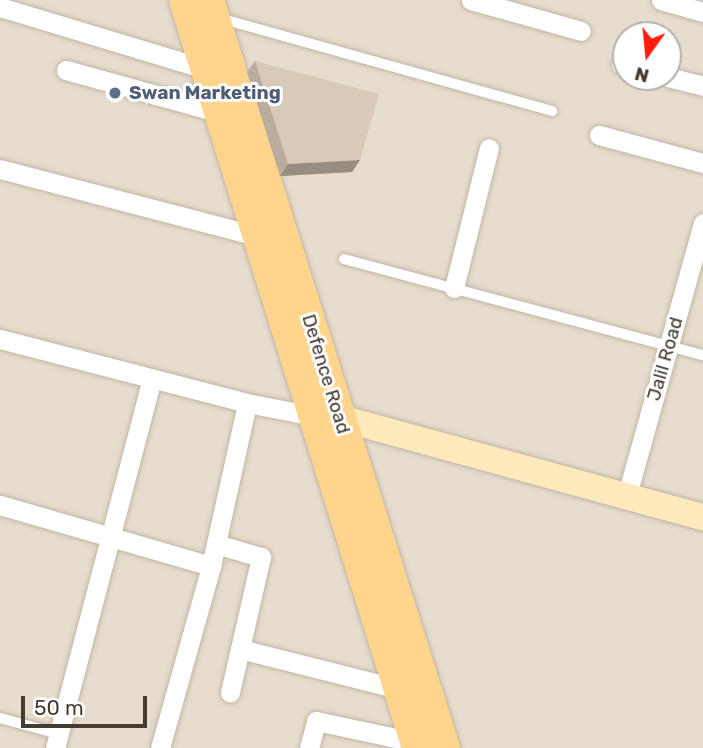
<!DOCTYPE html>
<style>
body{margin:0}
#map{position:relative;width:703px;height:748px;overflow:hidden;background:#f3ece1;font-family:Rubik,sans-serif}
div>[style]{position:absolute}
.residential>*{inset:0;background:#e7ddce}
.roads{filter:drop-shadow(0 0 2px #c1b6a5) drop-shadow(0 0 2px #c1b6a5)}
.lane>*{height:10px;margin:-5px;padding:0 5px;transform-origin:5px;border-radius:5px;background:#fff}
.street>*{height:19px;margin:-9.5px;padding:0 9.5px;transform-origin:9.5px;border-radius:9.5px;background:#fff}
.secondary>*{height:26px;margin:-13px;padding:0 13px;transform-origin:13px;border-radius:13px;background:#ffeabe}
.primary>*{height:30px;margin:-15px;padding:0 15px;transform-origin:15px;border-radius:15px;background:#ffd58d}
.wall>*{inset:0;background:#bbad9e}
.shaded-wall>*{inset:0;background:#988d81}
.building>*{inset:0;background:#d9c9b8}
.dots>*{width:19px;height:19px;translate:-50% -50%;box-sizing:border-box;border:4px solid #fff;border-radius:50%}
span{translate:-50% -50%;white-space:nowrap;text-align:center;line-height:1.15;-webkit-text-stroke:6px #fff;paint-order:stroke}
.service-label{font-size:19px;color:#4e5e75;font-weight:700}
.left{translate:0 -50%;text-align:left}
.street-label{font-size:19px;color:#443b31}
.north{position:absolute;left:612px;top:21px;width:70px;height:70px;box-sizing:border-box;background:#fff;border:2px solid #b4b1ad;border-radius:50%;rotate:195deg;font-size:19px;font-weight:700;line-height:28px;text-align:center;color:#443b31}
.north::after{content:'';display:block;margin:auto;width:24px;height:32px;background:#ff1c0b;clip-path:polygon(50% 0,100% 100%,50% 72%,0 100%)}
.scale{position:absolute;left:21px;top:696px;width:126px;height:32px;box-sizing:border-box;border:4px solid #443b31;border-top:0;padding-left:9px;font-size:21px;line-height:24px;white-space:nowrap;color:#443b31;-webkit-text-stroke:5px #fff;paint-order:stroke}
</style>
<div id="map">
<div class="residential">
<div style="clip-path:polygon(evenodd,0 0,703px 0,703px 748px,0 748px,0 0,626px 35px,668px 35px,668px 77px,626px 77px,626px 35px)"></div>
</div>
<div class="roads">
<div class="lane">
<div style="left:219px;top:18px;width:346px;rotate:15.6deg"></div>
<div style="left:344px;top:259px;width:372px;rotate:15deg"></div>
<div style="left:0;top:718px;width:60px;rotate:15.4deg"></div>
</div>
<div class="street">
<div style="left:471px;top:0;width:114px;rotate:15.7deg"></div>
<div style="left:661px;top:0;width:44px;rotate:15.9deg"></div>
<div style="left:0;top:7px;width:215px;rotate:16.8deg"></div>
<div style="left:621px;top:64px;width:5px;rotate:11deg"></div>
<div style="left:66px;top:70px;width:161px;rotate:15.5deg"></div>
<div style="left:668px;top:77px;width:36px;rotate:14deg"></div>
<div style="left:599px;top:135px;width:108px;rotate:15.1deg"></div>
<div style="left:0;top:169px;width:270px;rotate:14.6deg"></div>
<div style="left:454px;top:288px;width:144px;rotate:-76deg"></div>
<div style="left:0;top:339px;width:255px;rotate:14.5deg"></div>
<div style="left:247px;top:403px;width:68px;rotate:11deg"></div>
<div style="left:627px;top:495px;width:282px;rotate:-74.4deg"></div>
<div style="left:0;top:505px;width:220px;rotate:16.1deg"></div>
<div style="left:216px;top:544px;width:47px;rotate:16.1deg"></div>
<div style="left:261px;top:557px;width:139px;rotate:102.9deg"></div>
<div style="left:240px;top:649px;width:164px;rotate:14.1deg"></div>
<div style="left:55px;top:748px;width:382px;rotate:-75.3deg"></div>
<div style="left:160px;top:748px;width:189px;rotate:-74.3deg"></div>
<div style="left:211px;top:566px;width:167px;rotate:-77.5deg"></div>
<div style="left:309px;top:748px;width:28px;rotate:-75deg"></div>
<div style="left:316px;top:721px;width:101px;rotate:12deg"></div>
</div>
<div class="secondary">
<div style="left:340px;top:418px;width:376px;rotate:15.3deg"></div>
</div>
<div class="primary">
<div style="left:184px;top:0;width:783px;rotate:72.7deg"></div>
<div style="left:209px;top:0;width:784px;rotate:72.49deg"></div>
</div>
</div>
<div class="wall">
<div style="clip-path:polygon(255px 61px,360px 160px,352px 172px,280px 176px,247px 72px)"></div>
</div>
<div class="shaded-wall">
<div style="clip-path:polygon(360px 160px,352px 172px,280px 176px,288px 164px)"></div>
</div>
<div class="building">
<div style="clip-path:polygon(255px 61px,379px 94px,360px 160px,288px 164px)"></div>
</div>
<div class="dots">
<div style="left:115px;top:93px;background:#5c6f8a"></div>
</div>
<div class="service-label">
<span class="left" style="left:129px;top:93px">Swan Marketing</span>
</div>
<div class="street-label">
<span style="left:665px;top:359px;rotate:-74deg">Jalil Road</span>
<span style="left:326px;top:374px;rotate:73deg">Defence Road</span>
</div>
<div class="north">N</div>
<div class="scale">50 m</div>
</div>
